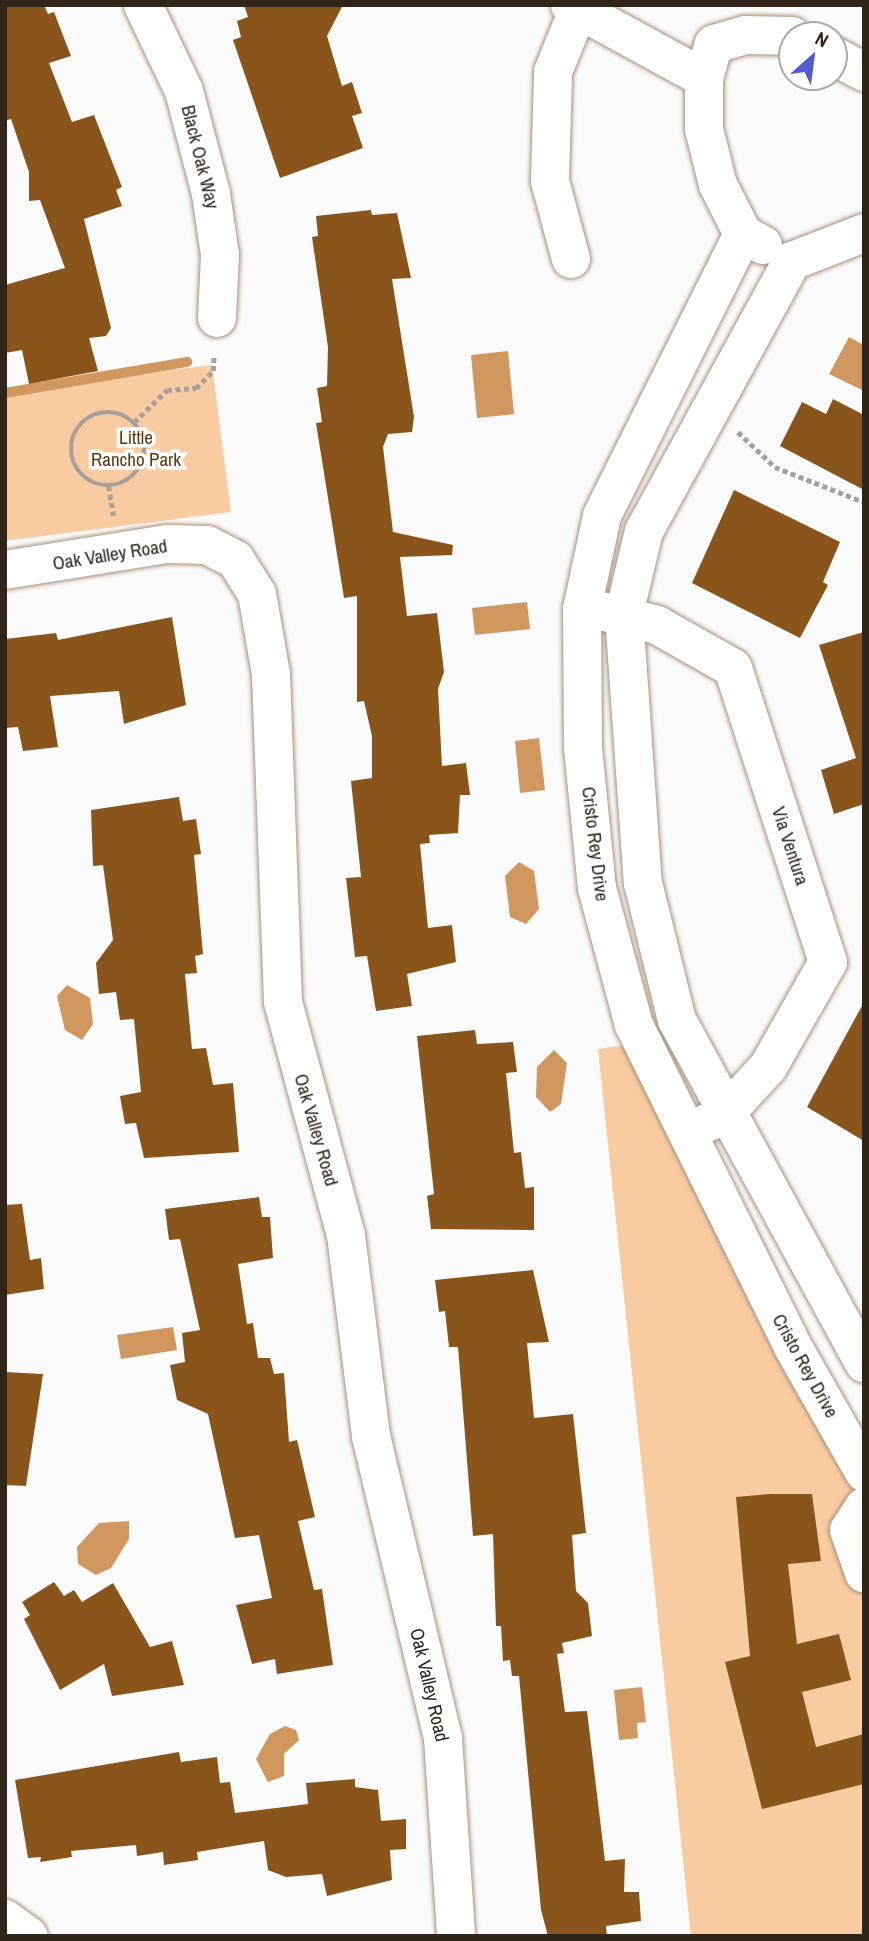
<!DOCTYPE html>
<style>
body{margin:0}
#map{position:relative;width:869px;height:1941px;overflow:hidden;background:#fbfbfb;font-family:"Archivo Narrow",sans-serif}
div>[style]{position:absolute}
.green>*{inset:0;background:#f9cba0}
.water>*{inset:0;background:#d0975f}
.stream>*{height:10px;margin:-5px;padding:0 5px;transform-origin:5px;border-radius:5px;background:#d0975f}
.building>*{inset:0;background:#8a551a}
.path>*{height:4.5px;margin-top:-2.25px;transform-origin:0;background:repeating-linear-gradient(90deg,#a4a09c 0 5px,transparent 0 8.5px)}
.path>.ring{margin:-2.25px;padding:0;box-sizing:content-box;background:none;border:4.5px solid #a4a09c;border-radius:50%}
.roads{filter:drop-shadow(0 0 2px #aa8f77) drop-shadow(0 0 2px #aa8f77)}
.minor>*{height:38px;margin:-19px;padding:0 19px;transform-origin:19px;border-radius:19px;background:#fff}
span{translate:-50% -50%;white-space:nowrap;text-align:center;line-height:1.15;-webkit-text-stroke:7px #fff;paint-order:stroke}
.street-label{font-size:19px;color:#2f251b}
.park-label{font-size:19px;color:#5f390c}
.frame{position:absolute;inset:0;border:7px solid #2f251b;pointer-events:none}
.north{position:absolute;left:778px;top:21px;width:70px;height:70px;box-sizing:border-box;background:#fff;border:2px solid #aca8a4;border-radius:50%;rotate:28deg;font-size:19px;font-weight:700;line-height:28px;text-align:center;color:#2f251b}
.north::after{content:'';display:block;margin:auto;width:24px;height:32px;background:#515cd2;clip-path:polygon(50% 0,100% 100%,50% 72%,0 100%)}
</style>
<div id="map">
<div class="green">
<div style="clip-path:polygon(212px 365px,231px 512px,5px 541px,5px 391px)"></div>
<div style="clip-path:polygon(624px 1045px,778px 1357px,864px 1507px,864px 1936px,691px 1936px,598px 1049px)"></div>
</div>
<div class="water">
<div style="clip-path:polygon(849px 337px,864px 345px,864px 391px,829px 374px)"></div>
<div style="clip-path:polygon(508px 351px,514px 414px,477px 418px,471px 355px)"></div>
<div style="clip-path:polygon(527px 602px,530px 629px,475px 635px,472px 608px)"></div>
<div style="clip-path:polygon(539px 738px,545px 790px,520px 793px,515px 741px)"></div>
<div style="clip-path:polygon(519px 862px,534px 871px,539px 909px,526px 924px,510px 917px,505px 876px)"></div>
<div style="clip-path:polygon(67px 985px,90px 998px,93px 1024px,82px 1040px,65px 1030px,57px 996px)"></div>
<div style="clip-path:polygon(554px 1050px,567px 1063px,561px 1104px,550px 1112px,536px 1097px,537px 1067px)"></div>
<div style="clip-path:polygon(173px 1327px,177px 1350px,121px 1359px,117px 1335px)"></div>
<div style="clip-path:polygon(129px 1521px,129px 1539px,111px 1568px,96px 1575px,78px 1564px,77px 1547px,99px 1523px)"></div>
<div style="clip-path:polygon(642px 1687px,646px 1722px,637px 1723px,638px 1738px,619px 1740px,614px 1690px)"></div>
<div style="clip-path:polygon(285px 1726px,296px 1730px,299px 1740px,284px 1754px,284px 1776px,268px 1782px,256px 1759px,270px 1734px)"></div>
</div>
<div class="stream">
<div style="left:5px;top:393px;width:185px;rotate:-9.7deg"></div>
</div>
<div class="building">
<div style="clip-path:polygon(5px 5px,44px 5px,48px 14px,54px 12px,71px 56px,49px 63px,72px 122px,94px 115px,122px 187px,116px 190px,122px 206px,84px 219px,111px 328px,106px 336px,89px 338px,98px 371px,29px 384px,22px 350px,5px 353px,5px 285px,65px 268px,40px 200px,29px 201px,29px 172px,11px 119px,5px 121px)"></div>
<div style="clip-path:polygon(244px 5px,343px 5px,327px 36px,342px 86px,352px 82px,362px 113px,352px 116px,363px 148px,280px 178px,233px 40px,241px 37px,237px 21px,248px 17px)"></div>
<div style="clip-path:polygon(371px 210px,372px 215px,397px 213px,411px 278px,392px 279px,414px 417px,412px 432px,388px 434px,383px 447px,393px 532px,453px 545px,452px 555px,400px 557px,407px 616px,437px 613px,444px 672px,438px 689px,442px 766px,466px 763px,470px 795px,460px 795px,458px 833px,429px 835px,430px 843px,420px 844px,428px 928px,452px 925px,456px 962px,407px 974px,412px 1006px,376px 1011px,367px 956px,355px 957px,346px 878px,361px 877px,351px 781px,372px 778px,372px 736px,364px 701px,357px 702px,357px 596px,344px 598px,316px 423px,322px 422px,317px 388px,327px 386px,328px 347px,312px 237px,318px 236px,316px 216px)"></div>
<div style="clip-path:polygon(833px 399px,864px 415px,864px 490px,780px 446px,802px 402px,826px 414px)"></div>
<div style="clip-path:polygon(734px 490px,840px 542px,823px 582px,828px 585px,800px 638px,692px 583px)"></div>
<div style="clip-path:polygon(172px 617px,186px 705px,124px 724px,119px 691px,50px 696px,58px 747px,23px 751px,18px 727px,5px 728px,5px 639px,56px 633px,58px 640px)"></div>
<div style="clip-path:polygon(864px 632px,864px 804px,834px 814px,821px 770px,856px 758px,819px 645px)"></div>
<div style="clip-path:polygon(179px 797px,183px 821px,196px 819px,201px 854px,194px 855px,203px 954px,195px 956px,197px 973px,185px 974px,192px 1049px,206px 1048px,213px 1085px,233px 1083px,239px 1152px,144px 1158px,136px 1123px,125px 1124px,120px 1096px,141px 1092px,134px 1019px,120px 1020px,116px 992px,99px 994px,96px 963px,113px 940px,103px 865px,93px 866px,91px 810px)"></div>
<div style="clip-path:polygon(864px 1002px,864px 1141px,807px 1107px)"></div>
<div style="clip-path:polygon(475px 1030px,477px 1044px,513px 1042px,517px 1072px,506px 1073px,514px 1153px,521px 1152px,525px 1188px,534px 1187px,534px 1230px,431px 1229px,427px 1196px,434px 1194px,417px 1036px)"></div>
<div style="clip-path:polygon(259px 1197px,262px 1217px,270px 1217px,273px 1258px,238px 1264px,247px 1324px,253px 1323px,258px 1358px,270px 1358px,274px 1374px,284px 1373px,289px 1442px,297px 1440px,315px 1517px,298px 1521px,314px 1590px,322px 1589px,333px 1665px,277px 1674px,275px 1659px,252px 1664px,236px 1605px,272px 1598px,259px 1535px,235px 1538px,208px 1414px,177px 1400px,170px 1365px,185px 1362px,182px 1333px,200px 1330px,180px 1239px,169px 1240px,165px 1209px)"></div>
<div style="clip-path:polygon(22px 1204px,30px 1260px,41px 1258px,44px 1289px,5px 1295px,5px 1205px)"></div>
<div style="clip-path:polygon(533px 1270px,549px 1342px,527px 1343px,534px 1418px,573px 1414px,586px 1533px,572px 1535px,576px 1591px,588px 1603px,592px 1636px,562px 1643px,564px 1653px,557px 1654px,565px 1712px,587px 1711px,605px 1861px,625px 1859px,624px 1892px,639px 1892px,641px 1921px,606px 1926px,607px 1936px,548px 1936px,541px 1910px,519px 1676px,512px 1676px,510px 1660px,503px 1661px,501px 1626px,496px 1626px,493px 1534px,473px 1536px,458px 1347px,449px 1347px,445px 1311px,439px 1312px,435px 1280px)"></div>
<div style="clip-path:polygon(5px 1372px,43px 1374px,26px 1486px,5px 1485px)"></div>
<div style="clip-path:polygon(770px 1494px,812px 1494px,821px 1561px,788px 1564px,797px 1644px,839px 1634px,851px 1680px,802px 1692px,816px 1747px,864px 1734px,864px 1784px,762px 1809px,725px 1662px,750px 1656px,736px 1497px)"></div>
<div style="clip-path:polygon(54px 1582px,64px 1596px,74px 1590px,82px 1602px,113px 1583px,150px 1647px,172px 1641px,184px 1685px,112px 1696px,104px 1664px,60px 1690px,24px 1619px,30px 1615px,22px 1602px)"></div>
<div style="clip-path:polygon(179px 1752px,181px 1762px,217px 1757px,220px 1783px,230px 1782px,235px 1813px,308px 1804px,306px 1783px,355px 1779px,355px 1787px,378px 1790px,381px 1821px,406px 1819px,406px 1849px,390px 1850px,392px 1880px,327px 1896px,322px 1874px,286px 1877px,268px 1870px,264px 1841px,197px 1852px,198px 1860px,164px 1865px,163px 1852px,137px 1856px,136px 1845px,71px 1851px,72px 1857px,40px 1862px,41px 1857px,28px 1858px,15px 1780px)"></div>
</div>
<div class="path">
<div class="ring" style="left:71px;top:412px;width:69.5px;height:69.5px"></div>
<div style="left:134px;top:422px;width:46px;rotate:-44.1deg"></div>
<div style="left:167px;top:390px;width:29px;rotate:-4deg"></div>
<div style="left:196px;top:388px;width:24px;rotate:-45deg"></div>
<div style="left:213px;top:371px;width:17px;rotate:-87deg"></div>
<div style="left:738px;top:432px;width:51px;rotate:43.4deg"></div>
<div style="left:775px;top:467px;width:96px;rotate:21.5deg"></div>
<div style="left:109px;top:486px;width:30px;rotate:81deg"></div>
</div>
<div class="roads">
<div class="minor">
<div style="left:143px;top:5px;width:95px;rotate:64.5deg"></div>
<div style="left:184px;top:91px;width:106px;rotate:75.3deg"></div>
<div style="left:211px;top:194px;width:62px;rotate:81.6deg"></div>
<div style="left:220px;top:255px;width:63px;rotate:92.7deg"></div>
<div style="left:570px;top:5px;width:153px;rotate:28.6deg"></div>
<div style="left:834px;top:56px;width:34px;rotate:28deg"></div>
<div style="left:864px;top:233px;width:77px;rotate:158.7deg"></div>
<div style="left:792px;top:261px;width:308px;rotate:118.7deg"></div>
<div style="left:644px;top:531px;width:85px;rotate:103.5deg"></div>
<div style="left:624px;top:614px;width:270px;rotate:86deg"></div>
<div style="left:643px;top:883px;width:141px;rotate:76.1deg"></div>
<div style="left:677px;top:1020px;width:391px;rotate:61.4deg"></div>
<div style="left:743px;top:234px;width:315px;rotate:116.6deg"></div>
<div style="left:602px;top:516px;width:95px;rotate:102.1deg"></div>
<div style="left:582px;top:609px;width:139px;rotate:89.6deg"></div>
<div style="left:583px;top:748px;width:141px;rotate:84.3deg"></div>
<div style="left:597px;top:888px;width:142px;rotate:74.9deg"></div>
<div style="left:634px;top:1025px;width:359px;rotate:63.7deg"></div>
<div style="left:793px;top:1347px;width:144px;rotate:60.4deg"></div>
<div style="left:763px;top:245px;width:23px;rotate:-151deg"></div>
<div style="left:743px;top:234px;width:55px;rotate:-117deg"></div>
<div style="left:718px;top:185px;width:58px;rotate:-104deg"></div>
<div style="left:704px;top:129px;width:51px;rotate:-90deg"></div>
<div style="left:704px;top:78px;width:35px;rotate:-74deg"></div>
<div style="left:714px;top:44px;width:32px;rotate:-16deg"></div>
<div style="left:745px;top:35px;width:47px;rotate:1.2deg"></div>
<div style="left:571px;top:259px;width:81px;rotate:-105.1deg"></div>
<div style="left:550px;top:181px;width:109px;rotate:-88.4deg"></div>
<div style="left:553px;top:72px;width:67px;rotate:-68deg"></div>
<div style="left:5px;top:570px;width:164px;rotate:-9.1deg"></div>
<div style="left:167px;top:544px;width:40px;rotate:1.4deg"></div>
<div style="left:207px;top:545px;width:31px;rotate:27deg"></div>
<div style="left:235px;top:559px;width:41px;rotate:57.8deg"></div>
<div style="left:257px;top:594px;width:81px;rotate:80.1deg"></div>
<div style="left:271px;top:674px;width:328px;rotate:87.9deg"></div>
<div style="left:283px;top:1002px;width:241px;rotate:74.9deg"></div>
<div style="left:346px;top:1235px;width:203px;rotate:82.9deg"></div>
<div style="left:371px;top:1436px;width:310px;rotate:76.6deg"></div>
<div style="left:443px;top:1738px;width:198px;rotate:86.2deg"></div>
<div style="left:601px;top:611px;width:58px;rotate:14deg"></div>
<div style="left:657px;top:625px;width:87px;rotate:29.5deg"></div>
<div style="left:733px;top:668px;width:309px;rotate:72.1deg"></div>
<div style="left:828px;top:962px;width:121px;rotate:119.7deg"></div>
<div style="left:768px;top:1067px;width:65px;rotate:132.5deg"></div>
<div style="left:724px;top:1115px;width:21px;rotate:155deg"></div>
<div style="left:864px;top:1507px;width:27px;rotate:123deg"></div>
<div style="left:849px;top:1530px;width:46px;rotate:70.8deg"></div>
<div style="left:5px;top:1919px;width:29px;rotate:36deg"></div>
</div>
</div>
<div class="street-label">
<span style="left:200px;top:157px;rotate:76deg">Black Oak Way</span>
<span style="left:110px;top:555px;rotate:-9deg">Oak Valley Road</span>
<span style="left:595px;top:844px;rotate:83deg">Cristo Rey Drive</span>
<span style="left:790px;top:846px;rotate:72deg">Via Ventura</span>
<span style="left:316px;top:1130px;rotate:74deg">Oak Valley Road</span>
<span style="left:805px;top:1366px;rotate:61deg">Cristo Rey Drive</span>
<span style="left:429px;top:1685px;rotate:77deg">Oak Valley Road</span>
</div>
<div class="park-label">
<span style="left:136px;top:449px">Little<br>Rancho Park</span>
</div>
<div class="frame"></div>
<div class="north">N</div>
</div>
